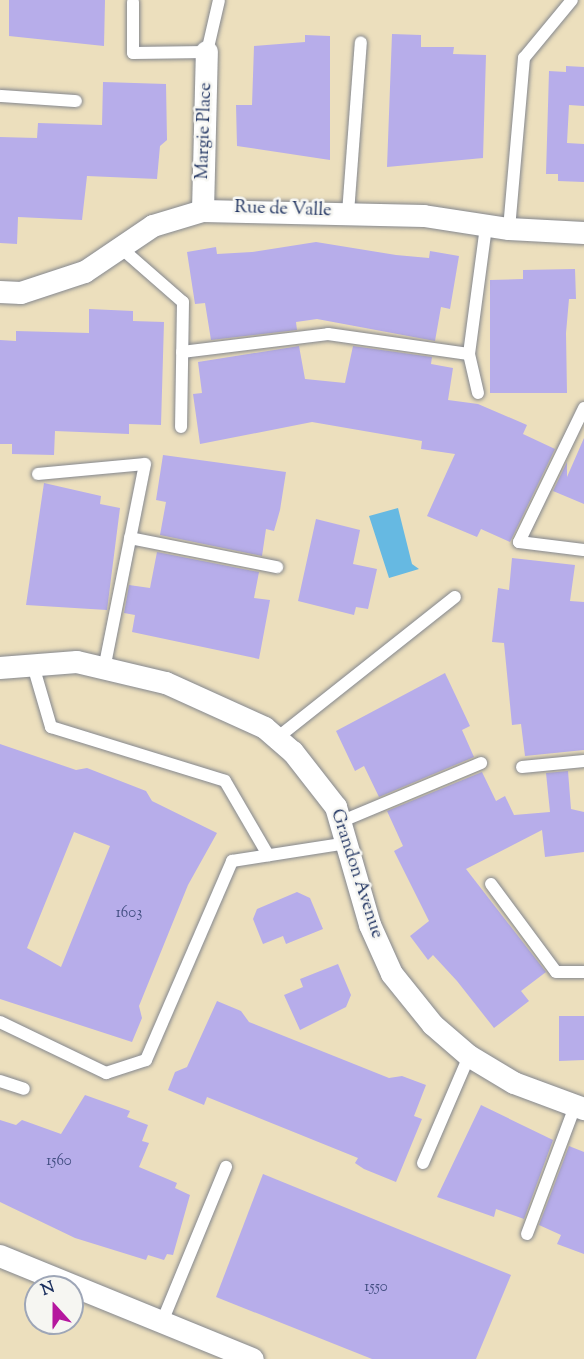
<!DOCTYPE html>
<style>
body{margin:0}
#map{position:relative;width:584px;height:1359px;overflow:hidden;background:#ecdfbd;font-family:"Sorts Mill Goudy",serif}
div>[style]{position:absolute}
.water>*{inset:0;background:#66b9e2}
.building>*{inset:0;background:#b7adea}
.roads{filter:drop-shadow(0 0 2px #84878e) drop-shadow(0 0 2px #84878e)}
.lane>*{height:12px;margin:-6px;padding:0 6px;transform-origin:6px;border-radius:6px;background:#fff}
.street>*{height:22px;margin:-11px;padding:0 11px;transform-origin:11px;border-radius:11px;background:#fff}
span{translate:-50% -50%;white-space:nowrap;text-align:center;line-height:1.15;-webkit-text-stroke:5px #f6f6f2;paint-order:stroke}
.number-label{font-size:15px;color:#424e81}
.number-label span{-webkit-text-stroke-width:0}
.street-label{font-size:18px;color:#1b2f5e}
.north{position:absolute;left:24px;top:1275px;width:60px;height:60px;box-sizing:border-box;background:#f6f6f2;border:2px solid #9ea6b7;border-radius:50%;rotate:339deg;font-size:16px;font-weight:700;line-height:24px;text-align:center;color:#1b2f5e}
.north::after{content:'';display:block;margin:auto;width:21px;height:27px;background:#b5179e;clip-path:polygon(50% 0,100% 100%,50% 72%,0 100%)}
</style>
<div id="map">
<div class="water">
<div style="clip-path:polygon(398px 508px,412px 564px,419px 569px,389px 578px,369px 516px)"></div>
</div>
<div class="building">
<div style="clip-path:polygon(9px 0,105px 0,104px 46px,9px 36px)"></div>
<div style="clip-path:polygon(392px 34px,421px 35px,421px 47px,454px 47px,453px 54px,486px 55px,483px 158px,387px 167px)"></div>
<div style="clip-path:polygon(305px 35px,330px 36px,330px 160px,237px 146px,236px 105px,252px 105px,254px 46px,305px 42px)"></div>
<div style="clip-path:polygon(566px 66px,584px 67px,584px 106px,569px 105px,567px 143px,584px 144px,584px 182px,558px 181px,558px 174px,546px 174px,549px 71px,566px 72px)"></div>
<div style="clip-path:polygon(103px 82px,166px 84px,167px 140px,160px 146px,157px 179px,87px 176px,82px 220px,18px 217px,17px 244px,0 243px,0 137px,37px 138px,38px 123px,102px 125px)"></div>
<div style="clip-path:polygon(316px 242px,396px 255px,429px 258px,430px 251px,459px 256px,450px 309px,441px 307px,435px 341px,317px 319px,296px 322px,297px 330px,211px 340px,205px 303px,195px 304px,187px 252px,216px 247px,217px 254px,252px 252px)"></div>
<div style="clip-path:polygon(575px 269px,576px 299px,569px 299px,566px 333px,567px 393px,490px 393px,490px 280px,523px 279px,523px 270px)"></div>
<div style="clip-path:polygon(89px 309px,133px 311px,133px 321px,164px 322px,161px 425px,129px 424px,129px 434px,55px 431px,54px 455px,12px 454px,12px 444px,0 444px,0 340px,16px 341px,16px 331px,89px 333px)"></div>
<div style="clip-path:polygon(299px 346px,305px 379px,345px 383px,353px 346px,432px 357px,431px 364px,453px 368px,448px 400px,478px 404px,527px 425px,523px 434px,555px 449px,510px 542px,481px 529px,477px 537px,427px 516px,455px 454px,421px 449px,422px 441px,312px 422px,200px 444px,193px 394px,202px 393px,198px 362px)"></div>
<div style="clip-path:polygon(584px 438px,584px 504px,553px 491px,567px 462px,567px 477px)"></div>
<div style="clip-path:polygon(163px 455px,286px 472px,280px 510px,274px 531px,266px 529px,262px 556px,160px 535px,166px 502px,156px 500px)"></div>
<div style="clip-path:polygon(44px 483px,101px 496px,100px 504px,120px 508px,107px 610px,26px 605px)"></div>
<div style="clip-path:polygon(316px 519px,360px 530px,353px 564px,377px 569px,368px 609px,356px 607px,354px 615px,298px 601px)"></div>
<div style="clip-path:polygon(157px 552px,259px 572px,254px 598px,270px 600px,259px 659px,132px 632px,135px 615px,124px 613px,129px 585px,150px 588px)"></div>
<div style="clip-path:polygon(512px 558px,575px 565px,570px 601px,584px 602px,584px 750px,525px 756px,521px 724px,512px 725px,504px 643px,492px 642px,498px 588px,509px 590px)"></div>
<div style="clip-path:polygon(445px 673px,470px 726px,462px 730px,474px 757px,379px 797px,364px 766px,355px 771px,336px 731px)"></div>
<div style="clip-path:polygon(evenodd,0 744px,76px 770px,87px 768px,146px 791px,152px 801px,217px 833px,188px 885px,139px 1006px,142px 1018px,132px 1042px,0 999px,0 744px,74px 832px,110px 846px,61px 967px,27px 948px,74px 832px)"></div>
<div style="clip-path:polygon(568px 771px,571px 809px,584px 812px,584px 852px,545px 857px,542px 830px,466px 869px,546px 972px,521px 991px,529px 1001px,494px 1028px,457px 981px,433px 955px,428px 960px,410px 936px,429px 921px,394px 851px,403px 846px,387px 811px,482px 772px,496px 801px,505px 796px,514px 815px,550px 812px,546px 773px)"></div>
<div style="clip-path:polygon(297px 892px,310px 898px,323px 929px,286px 944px,283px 936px,263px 944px,253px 919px,257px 909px)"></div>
<div style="clip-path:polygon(338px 964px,351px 995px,346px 1007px,300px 1030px,284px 995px,303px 987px,300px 979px)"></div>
<div style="clip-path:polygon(217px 1001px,241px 1011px,249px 1022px,389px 1078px,402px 1076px,426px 1085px,414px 1116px,422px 1119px,396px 1182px,364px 1169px,355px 1163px,358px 1158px,207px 1097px,204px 1105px,168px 1090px,175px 1072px,187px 1067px)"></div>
<div style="clip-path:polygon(559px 1016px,584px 1016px,584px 1060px,559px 1061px)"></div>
<div style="clip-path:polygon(85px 1095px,130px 1111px,127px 1117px,148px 1125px,142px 1141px,149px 1143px,139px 1167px,177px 1183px,175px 1188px,190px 1195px,173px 1255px,167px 1254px,164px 1260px,148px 1255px,146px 1260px,75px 1238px,0 1202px,0 1120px,16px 1125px,22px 1120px,61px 1134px)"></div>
<div style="clip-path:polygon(481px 1105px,553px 1140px,524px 1219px,496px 1209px,494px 1217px,437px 1197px)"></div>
<div style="clip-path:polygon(569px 1146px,584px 1152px,584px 1254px,557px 1244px,561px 1235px,539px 1225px)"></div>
<div style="clip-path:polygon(263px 1174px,511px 1275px,476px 1359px,372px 1359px,216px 1297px)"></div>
</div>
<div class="roads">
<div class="lane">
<div style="left:133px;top:2px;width:51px;rotate:90deg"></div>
<div style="left:133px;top:53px;width:74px;rotate:-0.8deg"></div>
<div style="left:207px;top:52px;width:53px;rotate:-77deg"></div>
<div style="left:0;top:96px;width:76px;rotate:3.8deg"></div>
<div style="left:348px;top:213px;width:171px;rotate:-85.7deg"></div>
<div style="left:509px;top:229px;width:172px;rotate:-85deg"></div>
<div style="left:524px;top:58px;width:75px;rotate:-50.4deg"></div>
<div style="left:121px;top:248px;width:82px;rotate:41.1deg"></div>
<div style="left:183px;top:302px;width:125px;rotate:90.9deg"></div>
<div style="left:182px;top:352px;width:147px;rotate:-7deg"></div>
<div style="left:328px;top:334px;width:142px;rotate:8.1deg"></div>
<div style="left:469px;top:354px;width:129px;rotate:-82.4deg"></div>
<div style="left:469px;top:354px;width:40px;rotate:77deg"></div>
<div style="left:584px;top:408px;width:149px;rotate:115.9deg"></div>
<div style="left:519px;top:542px;width:65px;rotate:7deg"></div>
<div style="left:38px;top:474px;width:107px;rotate:-5.3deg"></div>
<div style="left:145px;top:464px;width:209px;rotate:101.3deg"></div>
<div style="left:130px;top:538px;width:150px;rotate:11.2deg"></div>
<div style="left:32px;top:662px;width:68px;rotate:73.7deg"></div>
<div style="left:51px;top:727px;width:182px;rotate:17.2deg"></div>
<div style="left:225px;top:781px;width:86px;rotate:59.8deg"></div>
<div style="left:277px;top:738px;width:227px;rotate:-38.4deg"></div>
<div style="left:522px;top:767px;width:62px;rotate:-5.5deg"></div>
<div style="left:340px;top:822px;width:153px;rotate:-22.7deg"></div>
<div style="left:491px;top:884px;width:109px;rotate:53.5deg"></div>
<div style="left:556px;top:972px;width:28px"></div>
<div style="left:0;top:1022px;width:118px;rotate:25.7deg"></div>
<div style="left:106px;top:1073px;width:42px;rotate:-18deg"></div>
<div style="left:146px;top:1060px;width:217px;rotate:-66.6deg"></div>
<div style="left:232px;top:861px;width:116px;rotate:-8.9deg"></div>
<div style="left:0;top:1081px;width:25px;rotate:18deg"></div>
<div style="left:423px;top:1163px;width:116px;rotate:-66.7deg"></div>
<div style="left:527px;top:1234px;width:137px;rotate:-69.4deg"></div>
<div style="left:162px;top:1322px;width:168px;rotate:-67.6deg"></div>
</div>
<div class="street">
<div style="left:203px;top:211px;width:159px;rotate:-88.6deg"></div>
<div style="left:0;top:292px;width:21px;rotate:3deg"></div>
<div style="left:21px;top:293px;width:67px;rotate:-18.2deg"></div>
<div style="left:85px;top:272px;width:82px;rotate:-34.1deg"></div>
<div style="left:153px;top:226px;width:52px;rotate:-16.7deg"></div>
<div style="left:203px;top:211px;width:221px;rotate:1.3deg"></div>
<div style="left:424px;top:216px;width:86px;rotate:8.7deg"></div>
<div style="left:509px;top:229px;width:75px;rotate:3.1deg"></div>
<div style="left:0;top:668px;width:77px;rotate:-4.5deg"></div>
<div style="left:77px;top:662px;width:91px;rotate:13.3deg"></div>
<div style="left:166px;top:683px;width:109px;rotate:24.4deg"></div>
<div style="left:265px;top:728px;width:37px;rotate:41deg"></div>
<div style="left:293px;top:752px;width:70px;rotate:52deg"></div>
<div style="left:336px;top:807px;width:123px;rotate:73.9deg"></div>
<div style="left:370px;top:925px;width:54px;rotate:65.8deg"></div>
<div style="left:392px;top:974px;width:65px;rotate:51.2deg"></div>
<div style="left:433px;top:1025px;width:48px;rotate:40.7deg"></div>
<div style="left:469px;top:1056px;width:52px;rotate:31deg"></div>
<div style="left:514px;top:1083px;width:75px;rotate:20.4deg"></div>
<div style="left:0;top:1256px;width:273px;rotate:22.2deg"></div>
</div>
</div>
<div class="number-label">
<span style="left:129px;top:914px">1603</span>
<span style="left:59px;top:1162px">1560</span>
<span style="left:376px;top:1288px">1550</span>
</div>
<div class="street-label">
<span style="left:205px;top:131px;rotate:-88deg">Margie Place</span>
<span style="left:283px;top:210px;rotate:2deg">Rue de Valle</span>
<span style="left:356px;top:874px;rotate:72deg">Grandon Avenue</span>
</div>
<div class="north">N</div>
</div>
